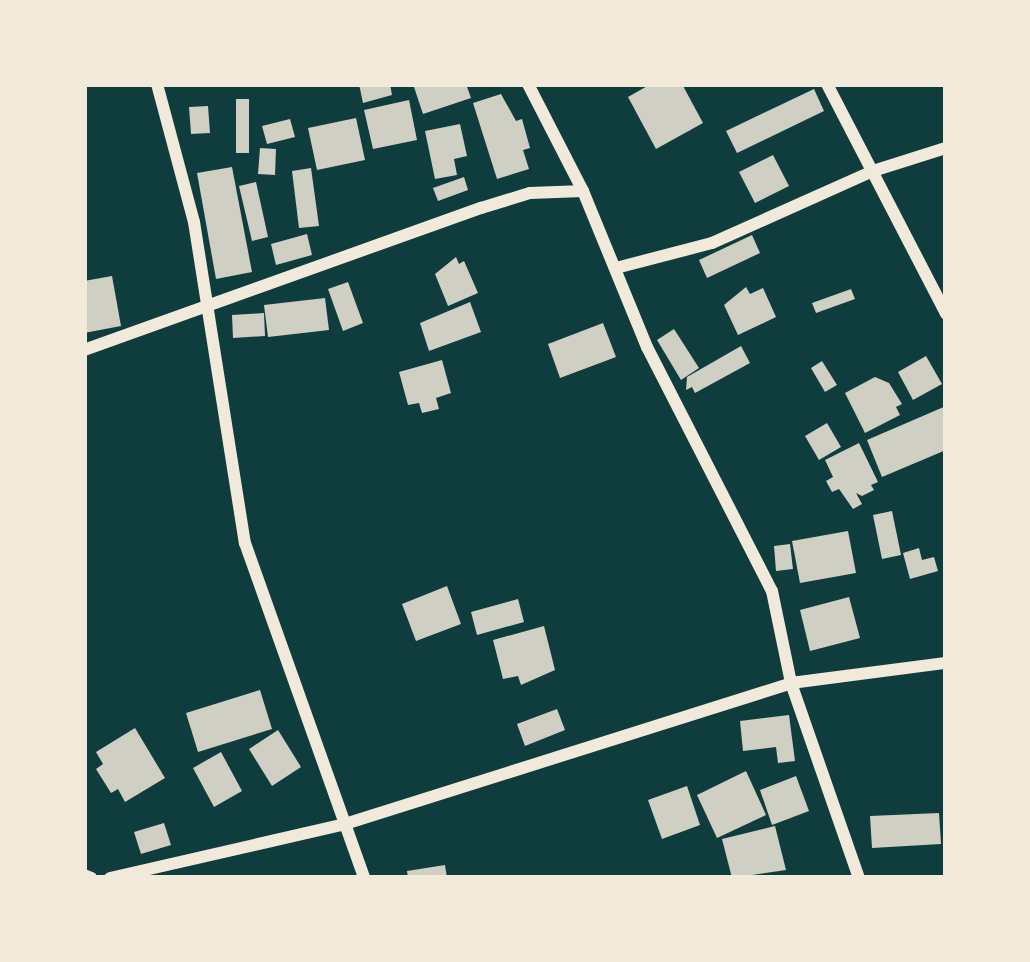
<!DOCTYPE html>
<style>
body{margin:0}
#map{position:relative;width:1030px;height:962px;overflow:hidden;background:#0f3d3e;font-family:Quicksand,sans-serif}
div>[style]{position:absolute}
.building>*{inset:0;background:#cfcfc3}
.minor>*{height:12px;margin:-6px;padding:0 6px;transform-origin:6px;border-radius:6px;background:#f1e9da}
span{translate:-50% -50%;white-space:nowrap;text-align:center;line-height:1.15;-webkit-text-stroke:9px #f1e9da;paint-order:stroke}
.frame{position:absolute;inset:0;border:87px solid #f1e9da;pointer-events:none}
</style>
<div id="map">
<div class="building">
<div style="clip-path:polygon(359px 84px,390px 84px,392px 95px,363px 103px)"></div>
<div style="clip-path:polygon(413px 84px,466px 84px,471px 98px,423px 114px)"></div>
<div style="clip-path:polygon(651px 84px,682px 84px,703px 123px,656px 149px,628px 97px)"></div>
<div style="clip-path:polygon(814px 89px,824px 111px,737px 153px,726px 131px)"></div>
<div style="clip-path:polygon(501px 94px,516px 121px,522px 119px,530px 148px,523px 150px,529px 169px,497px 179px,473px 103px)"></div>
<div style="clip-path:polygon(236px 99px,249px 99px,249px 153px,236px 153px)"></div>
<div style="clip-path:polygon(409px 100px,417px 140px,373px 149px,364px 110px)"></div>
<div style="clip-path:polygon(208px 106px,210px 133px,191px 134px,189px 107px)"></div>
<div style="clip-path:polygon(356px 118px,365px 160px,317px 170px,308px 128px)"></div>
<div style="clip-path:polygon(290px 119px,295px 137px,267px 144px,262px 126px)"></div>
<div style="clip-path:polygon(460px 124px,467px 156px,454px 159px,457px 175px,435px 179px,425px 131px)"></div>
<div style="clip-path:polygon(260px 148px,276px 149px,275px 175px,258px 174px)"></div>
<div style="clip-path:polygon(773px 155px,789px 186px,755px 203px,739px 172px)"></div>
<div style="clip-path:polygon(232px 167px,252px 272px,216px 279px,197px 173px)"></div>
<div style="clip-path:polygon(311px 168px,319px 226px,299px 228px,292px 171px)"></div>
<div style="clip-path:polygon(464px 177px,468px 190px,438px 201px,433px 188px)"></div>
<div style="clip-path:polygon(256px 182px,268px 237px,252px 241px,239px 186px)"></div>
<div style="clip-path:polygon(307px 234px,312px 255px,276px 265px,271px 244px)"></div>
<div style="clip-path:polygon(752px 235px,760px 253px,707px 278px,699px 260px)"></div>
<div style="clip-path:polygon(456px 257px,459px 264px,464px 261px,478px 293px,448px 306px,435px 274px)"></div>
<div style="clip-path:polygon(112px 276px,121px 326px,84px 333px,84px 281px)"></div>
<div style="clip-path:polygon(348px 282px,363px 323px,343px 331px,328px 289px)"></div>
<div style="clip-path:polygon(746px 287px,750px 294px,763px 288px,776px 317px,738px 335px,724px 305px)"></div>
<div style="clip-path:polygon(851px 289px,855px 299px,816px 313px,812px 303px)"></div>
<div style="clip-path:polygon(325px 298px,329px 330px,268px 337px,264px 305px)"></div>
<div style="clip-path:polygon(470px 302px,481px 332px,429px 351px,420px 323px)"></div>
<div style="clip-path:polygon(264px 313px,265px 336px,233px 338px,232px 315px)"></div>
<div style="clip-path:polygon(603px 323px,616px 357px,560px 378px,548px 344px)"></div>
<div style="clip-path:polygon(674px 329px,699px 368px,681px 380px,657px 340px)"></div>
<div style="clip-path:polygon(741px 346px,750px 363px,695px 393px,692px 387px,686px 390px,687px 377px)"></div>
<div style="clip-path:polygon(926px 356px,942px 384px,913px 400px,898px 372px)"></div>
<div style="clip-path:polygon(442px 360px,451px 393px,436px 398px,439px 409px,422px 413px,419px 403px,408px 405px,399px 372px)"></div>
<div style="clip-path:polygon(822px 361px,837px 385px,825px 392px,811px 368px)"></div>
<div style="clip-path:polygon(875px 377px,889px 383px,902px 404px,896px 407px,900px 415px,865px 433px,845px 393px)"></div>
<div style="clip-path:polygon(946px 406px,946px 450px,882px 477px,867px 440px)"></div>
<div style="clip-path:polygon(827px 423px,841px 447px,819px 460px,805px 436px)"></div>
<div style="clip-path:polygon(859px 443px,878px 482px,871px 485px,874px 490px,862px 496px,856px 493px,862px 504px,853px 509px,839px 489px,832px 492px,826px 481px,833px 477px,825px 460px)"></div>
<div style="clip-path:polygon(892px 511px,901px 555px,882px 559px,873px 515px)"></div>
<div style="clip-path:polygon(848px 531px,856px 573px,800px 583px,792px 541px)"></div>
<div style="clip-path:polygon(790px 544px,793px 569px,776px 571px,774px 546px)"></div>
<div style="clip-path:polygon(919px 548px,922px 560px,934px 557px,938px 571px,910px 579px,903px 553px)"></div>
<div style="clip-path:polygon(447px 586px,461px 624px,416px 641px,402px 604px)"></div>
<div style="clip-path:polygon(849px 597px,860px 638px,810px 651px,800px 610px)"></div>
<div style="clip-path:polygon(518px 599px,524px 622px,477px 635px,471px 612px)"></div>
<div style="clip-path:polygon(544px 626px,555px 670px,521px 685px,518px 676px,503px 679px,493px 640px)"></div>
<div style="clip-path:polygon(260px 690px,272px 729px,198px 752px,186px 713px)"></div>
<div style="clip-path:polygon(557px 709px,565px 730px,525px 746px,517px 724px)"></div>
<div style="clip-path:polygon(789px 715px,795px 761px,778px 763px,776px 747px,743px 751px,740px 721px)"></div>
<div style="clip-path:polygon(135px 728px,165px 778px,125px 802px,118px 789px,111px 793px,96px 769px,103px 764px,96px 752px)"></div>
<div style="clip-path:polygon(278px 730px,301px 767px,272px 786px,249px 749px)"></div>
<div style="clip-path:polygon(221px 752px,242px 791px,214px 807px,193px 768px)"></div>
<div style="clip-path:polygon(746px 771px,766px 815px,717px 838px,697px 795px)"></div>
<div style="clip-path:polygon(796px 776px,809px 811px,772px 825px,760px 790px)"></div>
<div style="clip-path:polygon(687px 786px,700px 825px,662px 839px,648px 800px)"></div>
<div style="clip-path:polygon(939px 813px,941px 844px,872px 848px,870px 816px)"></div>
<div style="clip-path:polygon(164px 823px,171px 845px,141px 854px,134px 832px)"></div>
<div style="clip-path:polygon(775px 826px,786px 870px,732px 878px,722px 839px)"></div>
<div style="clip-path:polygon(445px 865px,447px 878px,408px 878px,407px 871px)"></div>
</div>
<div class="minor">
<div style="left:157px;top:84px;width:143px;rotate:75deg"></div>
<div style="left:194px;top:222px;width:325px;rotate:81deg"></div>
<div style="left:245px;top:543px;width:356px;rotate:70.4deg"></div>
<div style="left:528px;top:84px;width:120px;rotate:62.8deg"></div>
<div style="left:583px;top:191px;width:169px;rotate:67.7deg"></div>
<div style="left:647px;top:347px;width:274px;rotate:62.9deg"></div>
<div style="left:772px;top:591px;width:94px;rotate:78.3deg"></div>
<div style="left:791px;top:683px;width:207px;rotate:70.8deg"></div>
<div style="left:827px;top:84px;width:259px;rotate:62.6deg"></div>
<div style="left:616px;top:268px;width:99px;rotate:-14.6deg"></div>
<div style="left:712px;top:243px;width:176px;rotate:-24.1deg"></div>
<div style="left:873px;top:171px;width:77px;rotate:-17.5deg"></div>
<div style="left:84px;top:350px;width:422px;rotate:-19.7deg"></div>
<div style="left:481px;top:208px;width:51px;rotate:-17deg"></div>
<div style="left:530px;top:193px;width:53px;rotate:-2.2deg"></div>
<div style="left:84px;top:875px;width:8px;rotate:23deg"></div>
<div style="left:110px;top:878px;width:241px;rotate:-12.9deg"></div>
<div style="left:345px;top:824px;width:468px;rotate:-17.5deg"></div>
<div style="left:791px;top:683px;width:156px;rotate:-7.4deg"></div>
</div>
<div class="frame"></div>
</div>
